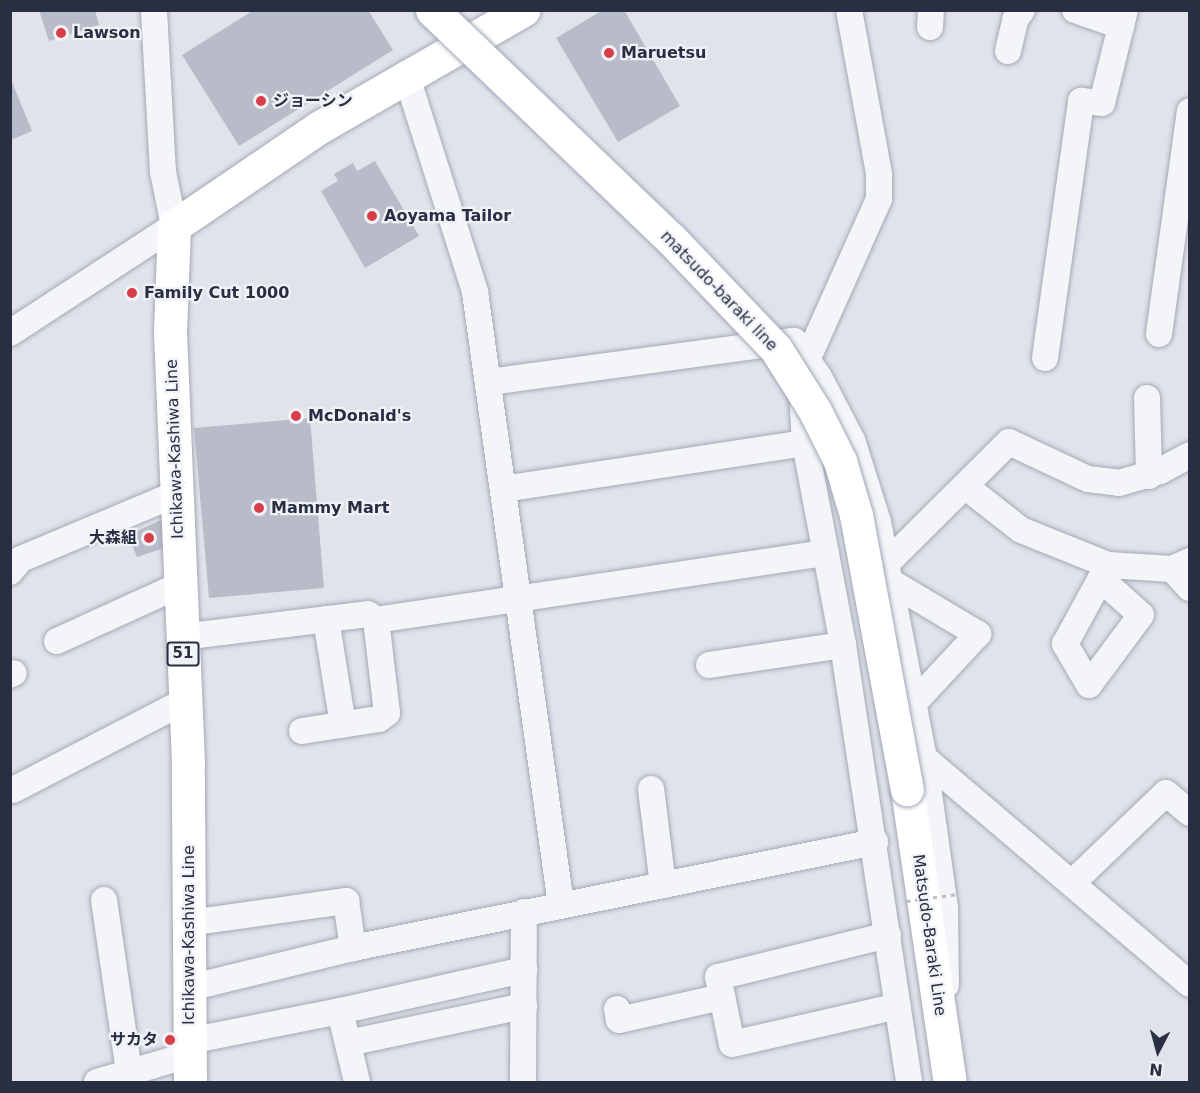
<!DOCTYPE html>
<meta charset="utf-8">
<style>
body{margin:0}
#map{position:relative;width:1200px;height:1093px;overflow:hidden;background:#e0e3ea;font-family:"DejaVu Sans","Noto Sans JP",sans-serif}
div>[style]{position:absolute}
.building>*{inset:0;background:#b7bcc8}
.roads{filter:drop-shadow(0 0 2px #a5a9b5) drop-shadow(0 0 2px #a5a9b5)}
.minor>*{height:26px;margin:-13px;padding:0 13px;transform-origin:13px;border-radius:13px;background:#f3f5f8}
.major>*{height:33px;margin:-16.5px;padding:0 16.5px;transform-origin:16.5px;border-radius:16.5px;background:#fff}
.path-bridge>*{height:3px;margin-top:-1.5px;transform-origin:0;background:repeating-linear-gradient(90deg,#babec5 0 4.5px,transparent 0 9px)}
.bridges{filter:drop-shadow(0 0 2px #9fa6b7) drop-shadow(0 0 2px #9fa6b7)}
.major-bridge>*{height:33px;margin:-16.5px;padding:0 16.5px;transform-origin:16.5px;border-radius:16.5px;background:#fff}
.dots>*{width:16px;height:16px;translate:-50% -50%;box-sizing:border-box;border:3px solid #f0f2f7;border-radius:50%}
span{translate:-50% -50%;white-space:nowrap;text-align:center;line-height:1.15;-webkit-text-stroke:4.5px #f0f2f7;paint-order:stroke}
.shield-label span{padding:2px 4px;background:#f0f2f7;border:2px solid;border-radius:4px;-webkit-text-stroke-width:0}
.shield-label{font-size:15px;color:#282f43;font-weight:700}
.poi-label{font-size:16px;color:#282f43;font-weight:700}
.left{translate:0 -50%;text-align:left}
.right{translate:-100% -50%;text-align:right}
.street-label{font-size:16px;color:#282f43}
.frame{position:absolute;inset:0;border:12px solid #282f43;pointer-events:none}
.north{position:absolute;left:1128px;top:1021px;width:60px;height:60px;-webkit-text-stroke:4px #f0f2f7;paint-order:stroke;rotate:186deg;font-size:16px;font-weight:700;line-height:24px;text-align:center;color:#282f43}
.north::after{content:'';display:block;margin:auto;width:21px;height:27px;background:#282f43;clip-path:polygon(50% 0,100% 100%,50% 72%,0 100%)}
</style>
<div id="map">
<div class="building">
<div style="clip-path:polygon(39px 10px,95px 10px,99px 25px,49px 41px)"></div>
<div style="clip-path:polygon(254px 10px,368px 10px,393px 50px,239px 146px,182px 55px)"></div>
<div style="clip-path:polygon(603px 10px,624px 10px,680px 106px,618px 142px,556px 38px)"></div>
<div style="clip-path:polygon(11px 80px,32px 131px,11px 140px)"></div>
<div style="clip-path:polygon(375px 161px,419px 236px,365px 268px,321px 191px,338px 181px,334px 174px,353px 163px,357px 171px)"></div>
<div style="clip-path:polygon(310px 418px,324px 588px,209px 598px,194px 428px)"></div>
<div style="clip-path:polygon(166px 518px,164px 548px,137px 557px,128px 535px)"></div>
</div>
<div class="roads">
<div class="minor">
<div style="left:849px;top:10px;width:167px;rotate:79.6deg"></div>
<div style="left:879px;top:174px;width:25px;rotate:90deg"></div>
<div style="left:879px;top:199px;width:176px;rotate:114.1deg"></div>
<div style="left:807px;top:360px;width:31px;rotate:99deg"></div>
<div style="left:802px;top:391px;width:52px;rotate:86.7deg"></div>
<div style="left:805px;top:443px;width:206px;rotate:79.3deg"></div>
<div style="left:843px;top:645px;width:442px;rotate:81.4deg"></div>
<div style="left:1075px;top:10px;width:49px;rotate:19.2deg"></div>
<div style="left:930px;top:27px;width:17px;rotate:-87deg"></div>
<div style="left:1008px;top:51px;width:32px;rotate:-77deg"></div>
<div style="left:1015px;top:20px;width:12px;rotate:-55deg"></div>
<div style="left:406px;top:74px;width:229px;rotate:72.4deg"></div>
<div style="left:475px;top:292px;width:619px;rotate:82.01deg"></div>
<div style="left:10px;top:333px;width:196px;rotate:-33.1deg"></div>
<div style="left:174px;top:226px;width:55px;rotate:-101.5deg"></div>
<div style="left:163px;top:172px;width:162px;rotate:-93.2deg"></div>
<div style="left:1159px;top:334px;width:225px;rotate:-82.1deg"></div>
<div style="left:1045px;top:358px;width:260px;rotate:-82deg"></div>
<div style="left:1081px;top:101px;width:21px;rotate:5deg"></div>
<div style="left:1102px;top:103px;width:96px;rotate:-76.1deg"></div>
<div style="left:489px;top:382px;width:308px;rotate:-7.7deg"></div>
<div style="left:794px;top:341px;width:44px;rotate:55.2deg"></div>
<div style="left:819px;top:377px;width:71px;rotate:62.4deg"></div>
<div style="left:852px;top:440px;width:86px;rotate:72.4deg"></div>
<div style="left:878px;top:522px;width:240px;rotate:79deg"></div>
<div style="left:924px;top:758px;width:151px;rotate:82deg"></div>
<div style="left:945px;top:908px;width:77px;rotate:89.3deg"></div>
<div style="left:1147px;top:398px;width:78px;rotate:88.5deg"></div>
<div style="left:965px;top:486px;width:71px;rotate:38.2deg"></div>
<div style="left:1021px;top:530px;width:94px;rotate:21.9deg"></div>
<div style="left:1108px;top:565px;width:64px;rotate:3.6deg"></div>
<div style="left:1172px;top:569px;width:20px;rotate:-24deg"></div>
<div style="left:504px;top:489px;width:304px;rotate:-8.7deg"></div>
<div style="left:886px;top:564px;width:173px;rotate:-44.8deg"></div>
<div style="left:1009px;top:442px;width:87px;rotate:25.1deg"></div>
<div style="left:1088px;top:479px;width:31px;rotate:7deg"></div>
<div style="left:1119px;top:483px;width:43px;rotate:-16.3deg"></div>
<div style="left:1160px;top:471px;width:34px;rotate:-28deg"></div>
<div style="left:1172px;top:569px;width:26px;rotate:47deg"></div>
<div style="left:10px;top:572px;width:17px;rotate:-50deg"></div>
<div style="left:21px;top:559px;width:168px;rotate:-22.8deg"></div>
<div style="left:1102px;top:580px;width:52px;rotate:41.9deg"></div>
<div style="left:1141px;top:615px;width:87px;rotate:126.6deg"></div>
<div style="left:1089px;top:685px;width:48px;rotate:-120.3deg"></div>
<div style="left:1065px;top:644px;width:90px;rotate:-61.4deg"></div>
<div style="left:889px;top:581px;width:104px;rotate:30.8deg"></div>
<div style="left:978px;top:634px;width:96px;rotate:132.9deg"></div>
<div style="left:326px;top:619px;width:107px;rotate:80.9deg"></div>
<div style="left:182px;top:637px;width:187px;rotate:-7deg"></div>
<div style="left:368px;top:614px;width:10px;rotate:37deg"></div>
<div style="left:376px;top:620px;width:455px;rotate:-8.5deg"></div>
<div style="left:57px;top:641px;width:135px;rotate:-24.5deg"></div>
<div style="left:709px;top:665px;width:135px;rotate:-8.5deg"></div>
<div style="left:10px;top:675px;width:4px;rotate:-27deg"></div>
<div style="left:302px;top:731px;width:78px;rotate:-8.9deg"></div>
<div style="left:379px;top:719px;width:10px;rotate:-37deg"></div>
<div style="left:387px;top:713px;width:94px;rotate:-96.7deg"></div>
<div style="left:924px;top:758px;width:349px;rotate:40.4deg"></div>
<div style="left:651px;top:789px;width:97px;rotate:82.9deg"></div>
<div style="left:13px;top:790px;width:194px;rotate:-27.4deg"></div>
<div style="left:1072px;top:883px;width:130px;rotate:-43.8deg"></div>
<div style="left:1166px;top:793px;width:31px;rotate:40deg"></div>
<div style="left:104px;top:900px;width:173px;rotate:81.7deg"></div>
<div style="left:189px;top:923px;width:159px;rotate:-8deg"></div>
<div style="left:346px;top:901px;width:48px;rotate:81.5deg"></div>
<div style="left:888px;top:935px;width:175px;rotate:166.1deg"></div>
<div style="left:718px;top:977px;width:68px;rotate:78.2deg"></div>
<div style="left:732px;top:1044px;width:170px;rotate:-12.9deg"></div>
<div style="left:189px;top:988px;width:169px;rotate:-13.7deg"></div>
<div style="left:353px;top:948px;width:533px;rotate:-11.48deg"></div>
<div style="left:617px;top:1009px;width:11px;rotate:80deg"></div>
<div style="left:619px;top:1020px;width:106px;rotate:-12.6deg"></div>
<div style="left:340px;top:1011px;width:189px;rotate:-12.6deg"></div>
<div style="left:189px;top:1041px;width:154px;rotate:-11.2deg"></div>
<div style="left:340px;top:1011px;width:73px;rotate:76.5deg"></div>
<div style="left:348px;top:1043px;width:180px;rotate:-11.9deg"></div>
<div style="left:97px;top:1082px;width:96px;rotate:-16.4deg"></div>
<div style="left:523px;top:1082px;width:170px;rotate:-89.7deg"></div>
</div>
<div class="major">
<div style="left:907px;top:789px;width:296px;rotate:81.7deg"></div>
<div style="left:190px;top:1082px;width:320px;rotate:-90.4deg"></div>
<div style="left:188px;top:762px;width:431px;rotate:-92.4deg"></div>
<div style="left:170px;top:331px;width:105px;rotate:-87.8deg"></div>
<div style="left:174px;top:226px;width:174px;rotate:-34.2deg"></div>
<div style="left:318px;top:128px;width:237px;rotate:-29.9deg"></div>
</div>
</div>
<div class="path-bridge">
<div style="left:906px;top:901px;width:53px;rotate:-7.5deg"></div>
</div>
<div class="bridges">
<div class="major-bridge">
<div style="left:432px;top:10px;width:330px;rotate:43.8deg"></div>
<div style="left:670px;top:238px;width:153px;rotate:46.3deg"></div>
<div style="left:776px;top:349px;width:73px;rotate:57.8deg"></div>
<div style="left:815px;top:411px;width:56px;rotate:63.4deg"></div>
<div style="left:840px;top:461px;width:56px;rotate:73.5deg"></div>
<div style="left:856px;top:515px;width:279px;rotate:79.5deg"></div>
</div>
</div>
<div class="dots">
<div style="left:61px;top:33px;background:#d73e49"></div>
<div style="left:609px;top:53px;background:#d73e49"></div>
<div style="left:261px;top:101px;background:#d73e49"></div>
<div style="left:372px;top:216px;background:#d73e49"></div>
<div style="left:132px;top:293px;background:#d73e49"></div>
<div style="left:296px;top:416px;background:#d73e49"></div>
<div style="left:259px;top:508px;background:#d73e49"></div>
<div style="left:149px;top:538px;background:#d73e49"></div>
<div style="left:170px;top:1040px;background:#d73e49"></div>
</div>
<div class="shield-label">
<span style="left:183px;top:654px">51</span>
</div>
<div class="poi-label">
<span class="left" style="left:73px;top:33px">Lawson</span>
<span class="left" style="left:621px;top:53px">Maruetsu</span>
<span class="left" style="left:273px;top:101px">ジョーシン</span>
<span class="left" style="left:384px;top:216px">Aoyama Tailor</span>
<span class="left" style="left:144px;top:293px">Family Cut 1000</span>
<span class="left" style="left:308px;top:416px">McDonald's</span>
<span class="left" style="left:271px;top:508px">Mammy Mart</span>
<span class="right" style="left:137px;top:538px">大森組</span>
<span class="right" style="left:158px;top:1040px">サカタ</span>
</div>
<div class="street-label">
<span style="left:719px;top:291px;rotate:46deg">matsudo-baraki line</span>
<span style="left:175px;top:449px;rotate:-92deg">Ichikawa-Kashiwa Line</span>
<span style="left:189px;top:935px;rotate:-90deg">Ichikawa-Kashiwa Line</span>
<span style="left:929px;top:935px;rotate:82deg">Matsudo-Baraki Line</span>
</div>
<div class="frame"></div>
<div class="north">N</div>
</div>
